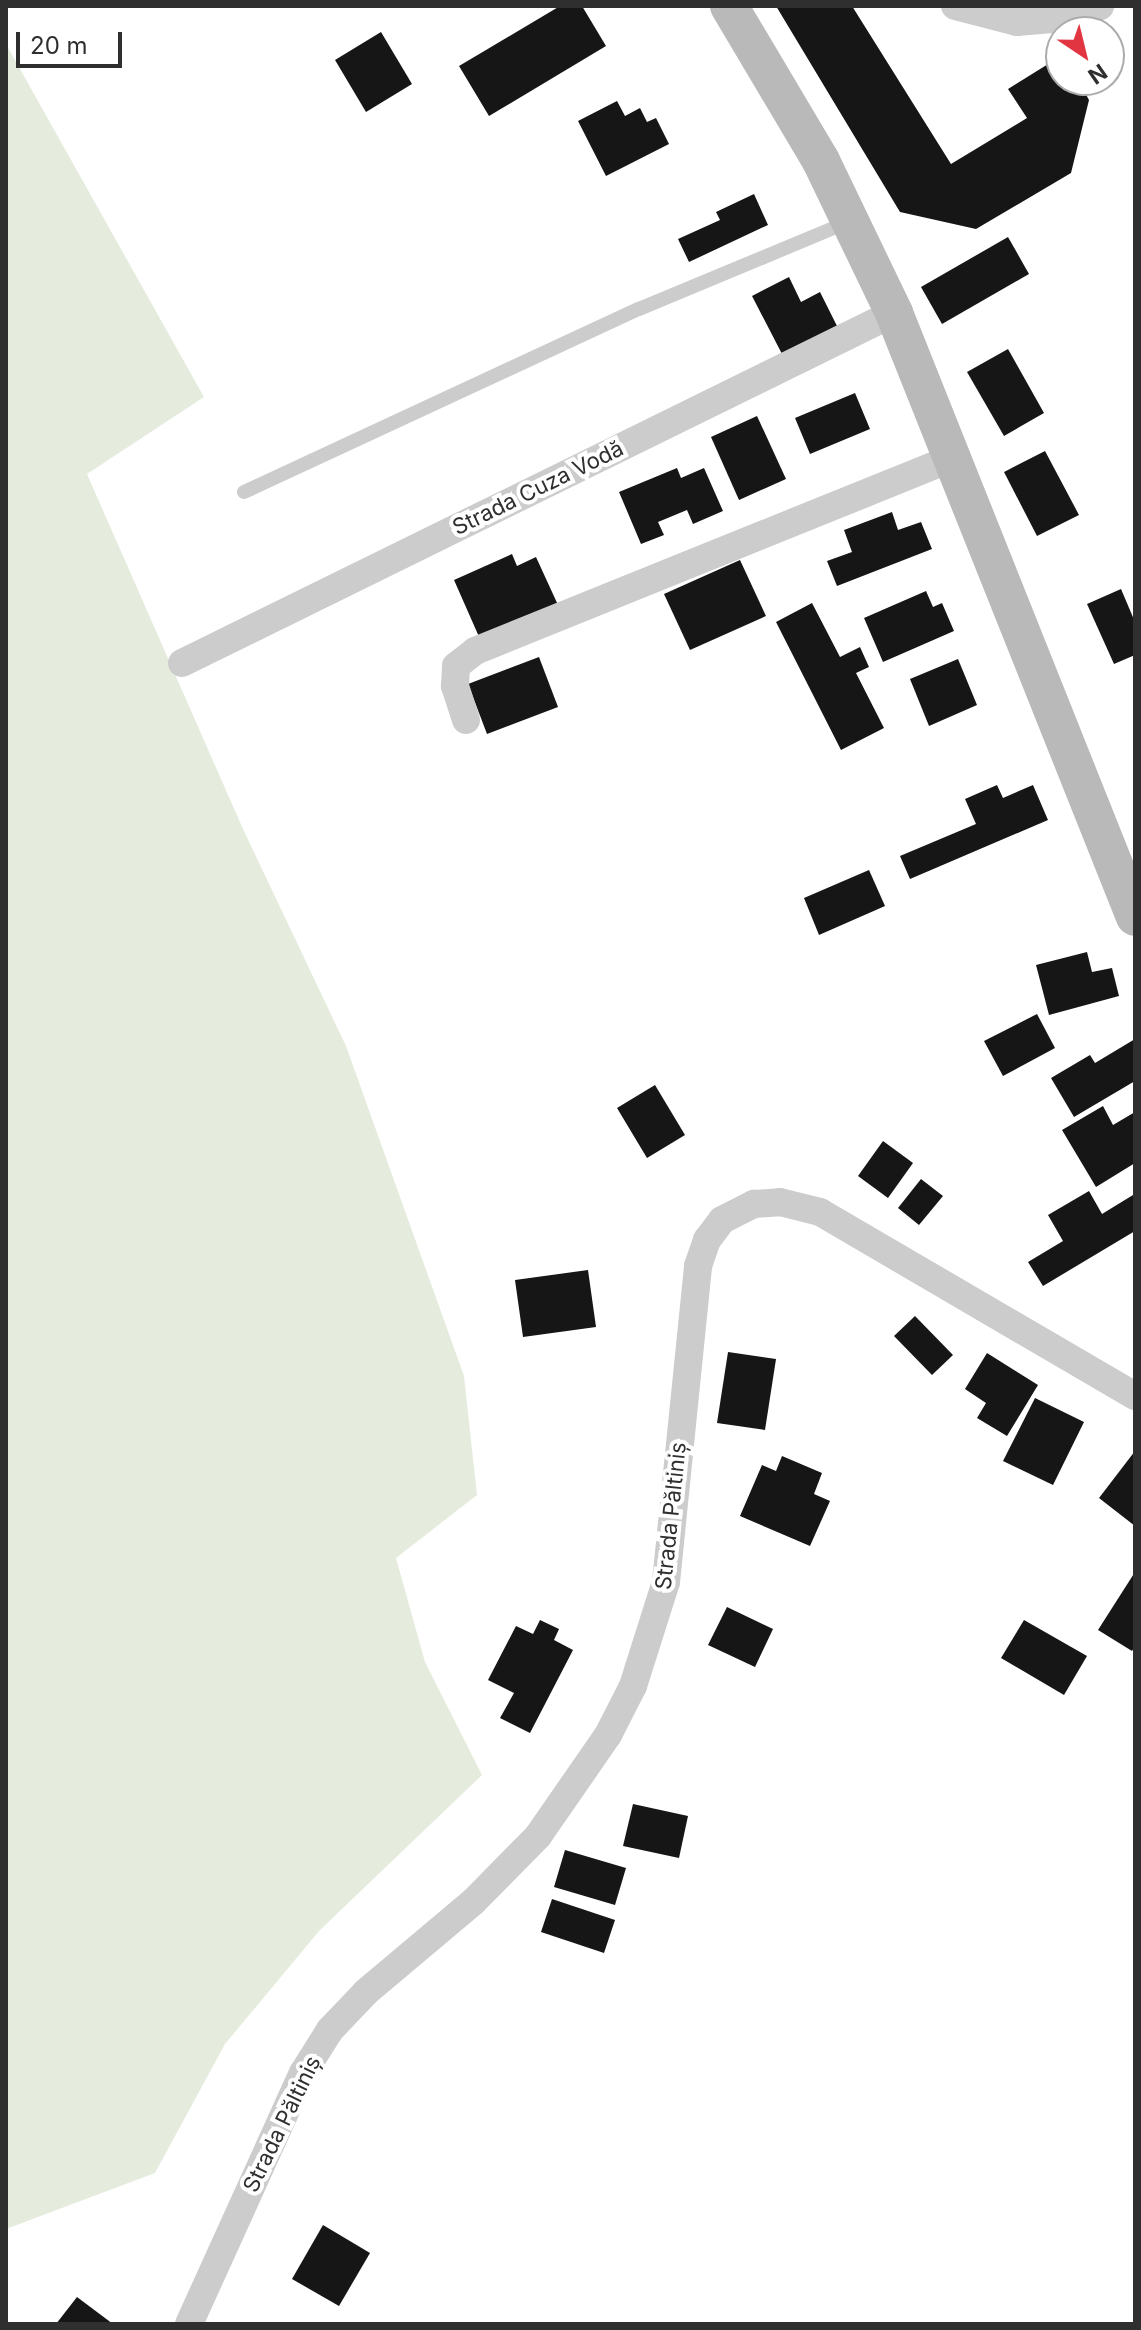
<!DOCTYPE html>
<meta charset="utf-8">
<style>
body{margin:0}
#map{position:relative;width:1141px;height:2330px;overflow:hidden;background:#fff;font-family:Inter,sans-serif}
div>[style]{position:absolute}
.green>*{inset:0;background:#e5ecdd}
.building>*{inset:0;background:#161616}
.lane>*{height:14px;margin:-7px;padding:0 7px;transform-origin:7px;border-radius:7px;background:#ccc}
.street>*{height:28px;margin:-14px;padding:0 14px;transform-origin:14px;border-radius:14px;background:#ccc}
.secondary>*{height:38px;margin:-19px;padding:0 19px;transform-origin:19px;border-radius:19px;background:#b9b9b9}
span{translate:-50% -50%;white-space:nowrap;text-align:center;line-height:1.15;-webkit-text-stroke:8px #fff;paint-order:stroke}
.street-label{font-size:22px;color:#2f2f2f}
.frame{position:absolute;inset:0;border:8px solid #2f2f2f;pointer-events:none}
.north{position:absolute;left:1045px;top:16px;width:80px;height:80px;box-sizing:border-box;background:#fff;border:2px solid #acacac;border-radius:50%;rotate:145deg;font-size:22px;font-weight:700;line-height:32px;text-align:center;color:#2f2f2f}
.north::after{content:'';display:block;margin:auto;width:28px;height:36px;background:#e13641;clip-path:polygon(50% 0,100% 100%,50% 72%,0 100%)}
.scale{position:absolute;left:16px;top:32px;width:106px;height:36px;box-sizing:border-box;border:4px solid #2f2f2f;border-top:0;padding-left:10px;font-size:24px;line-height:28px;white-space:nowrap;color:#2f2f2f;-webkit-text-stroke:6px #fff;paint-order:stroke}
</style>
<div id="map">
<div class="green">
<div style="clip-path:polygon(6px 44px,204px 397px,87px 474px,243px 829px,346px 1046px,464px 1376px,477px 1495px,396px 1558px,425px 1662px,482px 1775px,319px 1931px,225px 2044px,155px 2173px,6px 2229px)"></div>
</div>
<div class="building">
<div style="clip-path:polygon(560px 6px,582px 6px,606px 46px,489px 116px,459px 66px)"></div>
<div style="clip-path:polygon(776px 6px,852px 6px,951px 164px,1027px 118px,1008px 89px,1061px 56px,1061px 80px,1078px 80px,1089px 100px,1071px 173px,976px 229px,900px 212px)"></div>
<div style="clip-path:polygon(381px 32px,412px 84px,366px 112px,335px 60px)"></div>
<div style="clip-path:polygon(617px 101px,625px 116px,640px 108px,647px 122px,656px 118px,669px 144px,606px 176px,578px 121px)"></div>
<div style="clip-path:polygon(754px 194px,768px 225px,689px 262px,678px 239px,720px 220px,716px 212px)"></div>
<div style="clip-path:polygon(1008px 237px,1029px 274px,942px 324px,921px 287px)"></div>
<div style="clip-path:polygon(789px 277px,801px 302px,820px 292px,837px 326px,782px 354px,752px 296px)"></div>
<div style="clip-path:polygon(1008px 349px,1044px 413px,1004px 436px,967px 372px)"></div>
<div style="clip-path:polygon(855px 393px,870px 429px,810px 454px,795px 418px)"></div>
<div style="clip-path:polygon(757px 416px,786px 479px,739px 500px,711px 437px)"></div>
<div style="clip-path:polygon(1045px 451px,1079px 515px,1037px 536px,1004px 472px)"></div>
<div style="clip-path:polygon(677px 468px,681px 478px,704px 468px,723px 511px,693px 524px,687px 510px,658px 522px,664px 535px,641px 544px,619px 492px)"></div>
<div style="clip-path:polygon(892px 512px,898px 530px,921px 522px,932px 549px,837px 586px,827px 561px,852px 552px,844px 530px)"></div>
<div style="clip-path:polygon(512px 554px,517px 566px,536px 557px,558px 605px,480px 639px,454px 580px)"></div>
<div style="clip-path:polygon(740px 560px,766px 616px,690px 650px,664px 594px)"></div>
<div style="clip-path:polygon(1121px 589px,1135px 622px,1135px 655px,1114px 664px,1087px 604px)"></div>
<div style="clip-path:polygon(926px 591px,933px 607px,942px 603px,954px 631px,883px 662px,864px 618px)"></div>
<div style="clip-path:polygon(812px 603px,840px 657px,860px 647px,869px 667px,856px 673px,884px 728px,841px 750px,776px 622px)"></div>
<div style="clip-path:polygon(539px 657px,558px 707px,487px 734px,468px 684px)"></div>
<div style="clip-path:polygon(958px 659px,977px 705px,929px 726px,910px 679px)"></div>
<div style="clip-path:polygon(997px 785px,1003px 798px,1033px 785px,1048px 820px,910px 879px,900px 856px,976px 824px,965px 799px)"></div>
<div style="clip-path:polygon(869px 870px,885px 906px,819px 935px,804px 898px)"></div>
<div style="clip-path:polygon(1087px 952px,1092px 972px,1112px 968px,1119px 996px,1049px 1015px,1036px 965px)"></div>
<div style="clip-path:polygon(1037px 1014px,1055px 1048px,1003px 1076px,984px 1041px)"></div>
<div style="clip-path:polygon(1135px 1039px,1135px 1081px,1074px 1117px,1051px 1078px,1090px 1055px,1095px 1063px)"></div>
<div style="clip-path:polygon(655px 1085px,685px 1135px,647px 1158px,617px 1108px)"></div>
<div style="clip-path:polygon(1103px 1106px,1113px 1125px,1135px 1112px,1135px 1163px,1096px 1187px,1062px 1130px)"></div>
<div style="clip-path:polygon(883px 1141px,913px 1163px,888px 1198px,858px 1176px)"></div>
<div style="clip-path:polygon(921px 1179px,943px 1196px,919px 1225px,898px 1208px)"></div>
<div style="clip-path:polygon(1089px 1191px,1102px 1214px,1133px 1195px,1135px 1231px,1043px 1286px,1028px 1262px,1063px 1241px,1048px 1215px)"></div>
<div style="clip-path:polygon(588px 1270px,596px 1327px,523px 1337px,515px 1280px)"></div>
<div style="clip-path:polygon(915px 1316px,953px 1355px,932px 1375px,894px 1336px)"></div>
<div style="clip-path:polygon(728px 1352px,776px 1359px,765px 1430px,717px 1423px)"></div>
<div style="clip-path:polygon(987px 1353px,1038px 1385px,1007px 1436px,977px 1418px,986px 1403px,965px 1389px)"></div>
<div style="clip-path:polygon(1035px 1398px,1084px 1422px,1053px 1485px,1003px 1461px)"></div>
<div style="clip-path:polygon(1135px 1451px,1135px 1526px,1099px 1498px)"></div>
<div style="clip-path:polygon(782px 1456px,822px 1473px,814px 1494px,830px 1501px,810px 1546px,740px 1516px,762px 1465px,776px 1471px)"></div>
<div style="clip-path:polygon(1135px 1572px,1135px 1646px,1132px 1651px,1098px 1630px)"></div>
<div style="clip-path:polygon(727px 1607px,773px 1629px,755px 1667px,708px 1645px)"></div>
<div style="clip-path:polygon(540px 1620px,559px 1629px,554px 1640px,573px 1650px,530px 1733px,500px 1718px,514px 1693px,488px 1680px,516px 1626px,533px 1634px)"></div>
<div style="clip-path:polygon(1024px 1620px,1087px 1656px,1064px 1695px,1001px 1658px)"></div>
<div style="clip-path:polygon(633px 1804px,688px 1816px,679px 1858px,623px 1846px)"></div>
<div style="clip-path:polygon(565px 1850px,626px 1868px,615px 1905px,554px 1887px)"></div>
<div style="clip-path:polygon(552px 1899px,615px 1920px,604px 1953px,541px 1932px)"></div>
<div style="clip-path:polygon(323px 2225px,370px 2253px,339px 2306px,292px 2279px)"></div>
<div style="clip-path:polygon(77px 2297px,113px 2324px,56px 2324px)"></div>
</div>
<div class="lane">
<div style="left:244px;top:492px;width:435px;rotate:-24.9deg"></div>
<div style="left:639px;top:309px;width:226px;rotate:-22.6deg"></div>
</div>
<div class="street">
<div style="left:955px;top:6px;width:64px;rotate:14.5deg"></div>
<div style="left:1017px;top:22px;width:47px;rotate:-4.9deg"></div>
<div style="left:1064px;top:18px;width:38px;rotate:-18deg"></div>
<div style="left:182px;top:663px;width:793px;rotate:-26.18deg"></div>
<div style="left:466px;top:720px;width:36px;rotate:-108deg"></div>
<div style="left:455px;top:686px;width:20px;rotate:-87deg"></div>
<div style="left:456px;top:666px;width:24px;rotate:-38deg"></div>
<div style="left:475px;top:651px;width:512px;rotate:-22.01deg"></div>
<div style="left:189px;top:2324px;width:276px;rotate:-65.6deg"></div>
<div style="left:303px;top:2073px;width:51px;rotate:-57.9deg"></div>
<div style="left:330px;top:2030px;width:52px;rotate:-46.5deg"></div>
<div style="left:366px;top:1992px;width:141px;rotate:-40.1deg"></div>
<div style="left:474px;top:1901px;width:91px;rotate:-45.4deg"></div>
<div style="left:538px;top:1836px;width:123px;rotate:-55.3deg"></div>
<div style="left:608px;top:1735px;width:55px;rotate:-63deg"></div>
<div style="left:633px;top:1686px;width:109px;rotate:-72.4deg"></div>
<div style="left:666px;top:1582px;width:318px;rotate:-84.2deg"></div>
<div style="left:698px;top:1266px;width:28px;rotate:-71deg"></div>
<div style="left:707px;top:1240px;width:25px;rotate:-53deg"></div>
<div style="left:722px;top:1220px;width:36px;rotate:-27deg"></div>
<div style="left:754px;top:1204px;width:26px;rotate:-4deg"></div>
<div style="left:780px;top:1202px;width:41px;rotate:14deg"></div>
<div style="left:820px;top:1212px;width:365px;rotate:30.3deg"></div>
</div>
<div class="secondary">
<div style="left:729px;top:6px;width:180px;rotate:59.3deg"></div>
<div style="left:821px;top:161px;width:169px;rotate:64.3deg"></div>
<div style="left:894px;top:313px;width:650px;rotate:68.25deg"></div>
</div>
<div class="street-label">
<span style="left:538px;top:488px;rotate:-26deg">Strada Cuza Vodă</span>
<span style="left:671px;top:1516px;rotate:-84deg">Strada Păltiniș</span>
<span style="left:282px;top:2124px;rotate:-64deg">Strada Păltiniș</span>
</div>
<div class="frame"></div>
<div class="north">N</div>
<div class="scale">20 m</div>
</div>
